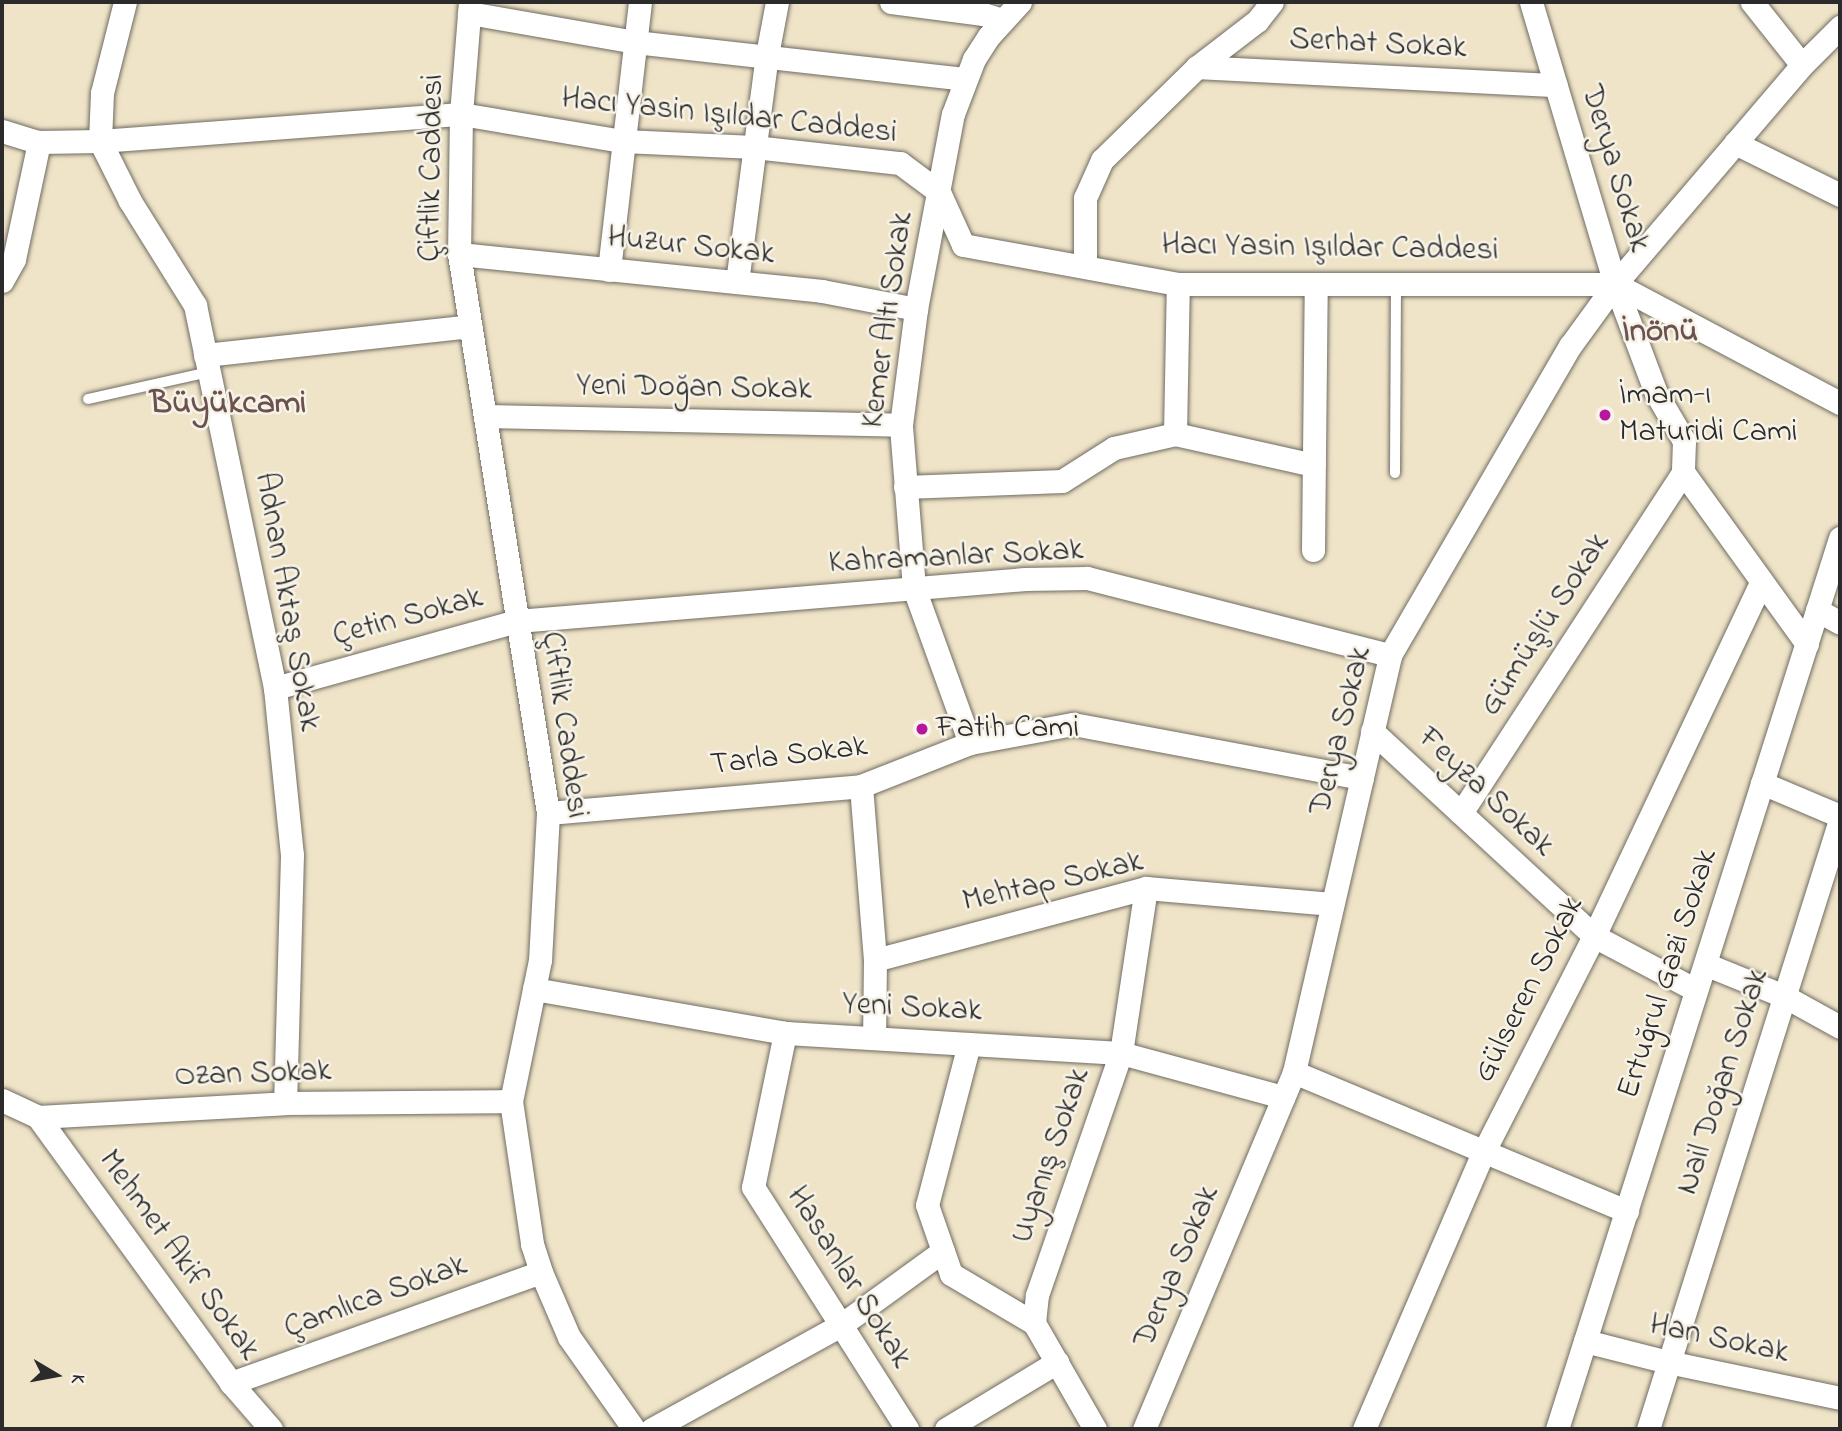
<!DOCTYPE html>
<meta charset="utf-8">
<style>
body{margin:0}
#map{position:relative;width:1842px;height:1431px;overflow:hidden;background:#efe4c8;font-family:"Indie Flower",sans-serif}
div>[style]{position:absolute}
.roads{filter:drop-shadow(0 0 2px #706c62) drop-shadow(0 0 2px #706c62)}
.service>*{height:10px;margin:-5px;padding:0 5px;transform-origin:5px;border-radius:5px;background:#fff}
.minor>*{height:23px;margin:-11.5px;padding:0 11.5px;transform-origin:11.5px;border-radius:11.5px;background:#fff}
.dots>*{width:19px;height:19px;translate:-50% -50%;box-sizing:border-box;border:4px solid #f7f3e8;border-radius:50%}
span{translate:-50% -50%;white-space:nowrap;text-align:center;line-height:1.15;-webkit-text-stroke:5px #f7f3e8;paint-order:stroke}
.street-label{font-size:32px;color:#2b2b2b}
.poi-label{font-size:32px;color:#2b2b2b}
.left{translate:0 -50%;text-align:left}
.neighbourhood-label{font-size:33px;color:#6b524e;font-weight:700}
.frame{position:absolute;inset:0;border:4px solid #2b2b2b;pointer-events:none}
.north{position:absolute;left:21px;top:1340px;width:70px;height:70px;-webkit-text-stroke:5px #f7f3e8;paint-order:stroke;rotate:100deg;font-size:19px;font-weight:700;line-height:28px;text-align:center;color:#2b2b2b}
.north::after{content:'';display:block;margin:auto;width:24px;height:32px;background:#2b2b2b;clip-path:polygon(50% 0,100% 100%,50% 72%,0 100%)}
</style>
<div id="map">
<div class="roads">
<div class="service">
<div style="left:88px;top:399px;width:124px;rotate:-12.6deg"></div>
<div style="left:1395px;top:473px;width:189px;rotate:-89.7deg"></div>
</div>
<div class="minor">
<div style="left:125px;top:2px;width:94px;rotate:104.2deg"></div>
<div style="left:102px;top:93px;width:48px;rotate:92.4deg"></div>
<div style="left:100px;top:141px;width:67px;rotate:63.4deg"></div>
<div style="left:130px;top:201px;width:123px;rotate:58deg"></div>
<div style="left:195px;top:305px;width:391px;rotate:78.2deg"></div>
<div style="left:275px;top:688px;width:168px;rotate:84.2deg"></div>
<div style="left:292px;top:855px;width:248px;rotate:91.6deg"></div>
<div style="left:470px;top:2px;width:112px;rotate:94.6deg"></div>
<div style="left:461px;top:114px;width:140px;rotate:90.8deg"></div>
<div style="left:459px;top:254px;width:566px;rotate:80.95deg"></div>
<div style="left:548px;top:813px;width:147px;rotate:93.1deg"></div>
<div style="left:540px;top:960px;width:144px;rotate:101.6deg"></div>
<div style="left:511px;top:1101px;width:145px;rotate:81.6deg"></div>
<div style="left:532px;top:1244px;width:29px;rotate:72deg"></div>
<div style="left:541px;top:1272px;width:71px;rotate:66.7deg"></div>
<div style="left:569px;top:1337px;width:113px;rotate:54.8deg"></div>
<div style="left:891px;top:2px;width:93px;rotate:7.4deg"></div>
<div style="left:983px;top:14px;width:21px;rotate:17deg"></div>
<div style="left:1752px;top:2px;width:80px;rotate:51.6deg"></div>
<div style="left:469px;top:13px;width:169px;rotate:9.9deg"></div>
<div style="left:635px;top:42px;width:331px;rotate:6.4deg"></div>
<div style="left:1197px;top:67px;width:359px;rotate:2.9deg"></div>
<div style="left:2px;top:131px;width:39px;rotate:17deg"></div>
<div style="left:39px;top:142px;width:61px;rotate:-0.9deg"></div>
<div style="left:100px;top:141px;width:362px;rotate:-4.3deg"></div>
<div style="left:461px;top:114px;width:164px;rotate:9.5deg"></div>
<div style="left:623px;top:141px;width:131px;rotate:2.6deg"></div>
<div style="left:754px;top:147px;width:147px;rotate:6.3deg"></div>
<div style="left:900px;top:163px;width:49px;rotate:36.6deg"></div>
<div style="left:939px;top:192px;width:58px;rotate:65.6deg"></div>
<div style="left:963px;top:245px;width:219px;rotate:10.3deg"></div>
<div style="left:1178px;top:284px;width:437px"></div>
<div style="left:1615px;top:284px;width:255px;rotate:27.9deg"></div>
<div style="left:1735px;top:143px;width:117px;rotate:26.3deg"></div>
<div style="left:459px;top:254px;width:365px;rotate:5.8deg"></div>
<div style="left:822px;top:291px;width:96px;rotate:10.8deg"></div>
<div style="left:1085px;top:266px;width:68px;rotate:-90deg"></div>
<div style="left:1085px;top:198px;width:42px;rotate:-65.9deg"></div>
<div style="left:1102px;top:160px;width:133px;rotate:-44.4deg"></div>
<div style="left:1197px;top:67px;width:76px;rotate:-37.5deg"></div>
<div style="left:1257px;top:21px;width:24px;rotate:-52deg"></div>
<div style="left:609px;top:270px;width:270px;rotate:-83.4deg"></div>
<div style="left:2px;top:281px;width:25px;rotate:-61deg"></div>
<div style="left:14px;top:259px;width:120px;rotate:-77.9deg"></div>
<div style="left:737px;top:282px;width:229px;rotate:-82.5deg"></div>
<div style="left:767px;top:55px;width:54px;rotate:-79.3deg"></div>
<div style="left:1615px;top:284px;width:116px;rotate:69.4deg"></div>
<div style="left:1656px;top:393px;width:56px;rotate:59.7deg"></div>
<div style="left:1684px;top:441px;width:31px;rotate:92deg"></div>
<div style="left:1683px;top:472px;width:212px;rotate:54.2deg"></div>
<div style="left:1615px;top:284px;width:288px;rotate:-49.5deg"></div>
<div style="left:1802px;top:65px;width:54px;rotate:-45deg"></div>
<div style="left:205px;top:355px;width:267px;rotate:-6.2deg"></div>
<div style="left:485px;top:416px;width:416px;rotate:1.2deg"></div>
<div style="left:1175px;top:434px;width:150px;rotate:-88.9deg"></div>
<div style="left:905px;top:487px;width:157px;rotate:-2.2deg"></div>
<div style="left:1062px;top:481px;width:62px;rotate:-32.4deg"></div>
<div style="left:1114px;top:448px;width:63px;rotate:-12.9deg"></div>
<div style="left:1175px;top:434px;width:142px;rotate:12.6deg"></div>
<div style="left:1313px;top:550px;width:266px;rotate:-89.4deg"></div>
<div style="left:1817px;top:610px;width:26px;rotate:29deg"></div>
<div style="left:275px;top:688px;width:251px;rotate:-15.5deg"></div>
<div style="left:517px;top:621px;width:510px;rotate:-4.73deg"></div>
<div style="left:1025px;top:579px;width:62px;rotate:-0.9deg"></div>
<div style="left:1087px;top:578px;width:313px;rotate:14.3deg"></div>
<div style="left:1372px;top:731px;width:302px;rotate:42.7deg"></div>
<div style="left:1594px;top:936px;width:115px;rotate:27.9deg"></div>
<div style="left:970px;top:743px;width:165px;rotate:-109.9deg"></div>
<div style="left:914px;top:588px;width:164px;rotate:-94.6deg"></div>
<div style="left:901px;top:425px;width:117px;rotate:-82.6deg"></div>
<div style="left:916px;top:309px;width:198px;rotate:-79.3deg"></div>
<div style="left:953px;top:114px;width:59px;rotate:-69.1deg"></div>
<div style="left:974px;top:59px;width:27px;rotate:-57deg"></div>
<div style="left:989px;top:36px;width:46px;rotate:-47.6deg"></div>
<div style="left:1762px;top:783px;width:85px;rotate:22.9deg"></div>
<div style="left:861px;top:786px;width:175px;rotate:85.4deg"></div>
<div style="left:875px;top:960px;width:78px;rotate:90.7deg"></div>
<div style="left:548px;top:813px;width:314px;rotate:-4.9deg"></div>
<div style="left:861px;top:786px;width:117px;rotate:-21.5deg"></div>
<div style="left:970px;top:743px;width:105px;rotate:-10.5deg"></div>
<div style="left:1073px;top:724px;width:294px;rotate:10.6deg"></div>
<div style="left:1461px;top:813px;width:407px;rotate:-56.9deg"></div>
<div style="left:875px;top:960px;width:280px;rotate:-14.9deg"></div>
<div style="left:1146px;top:888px;width:187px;rotate:4.9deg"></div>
<div style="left:1705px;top:964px;width:85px;rotate:22.1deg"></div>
<div style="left:1784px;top:996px;width:64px;rotate:29deg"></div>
<div style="left:534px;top:989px;width:255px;rotate:9.9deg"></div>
<div style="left:785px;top:1033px;width:337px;rotate:3.4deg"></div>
<div style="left:1121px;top:1053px;width:168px;rotate:15.2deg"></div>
<div style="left:785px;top:1033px;width:157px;rotate:101.7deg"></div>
<div style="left:753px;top:1187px;width:287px;rotate:57.5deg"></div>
<div style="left:969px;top:1044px;width:166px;rotate:104.6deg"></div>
<div style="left:927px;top:1205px;width:73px;rotate:70.8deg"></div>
<div style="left:951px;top:1274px;width:96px;rotate:30.6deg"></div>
<div style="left:1294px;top:1072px;width:361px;rotate:22.7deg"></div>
<div style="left:2px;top:1100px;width:40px;rotate:25deg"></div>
<div style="left:38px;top:1117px;width:247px;rotate:-3.2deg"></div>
<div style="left:285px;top:1103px;width:226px;rotate:-0.5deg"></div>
<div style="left:38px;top:1117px;width:329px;rotate:54deg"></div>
<div style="left:231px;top:1383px;width:61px;rotate:49deg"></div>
<div style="left:1585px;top:1341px;width:86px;rotate:14.2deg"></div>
<div style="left:1668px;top:1362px;width:176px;rotate:11.8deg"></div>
<div style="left:231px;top:1383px;width:329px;rotate:-19.7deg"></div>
<div style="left:652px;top:1429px;width:216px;rotate:-28.8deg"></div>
<div style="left:841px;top:1325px;width:126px;rotate:-36deg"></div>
<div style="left:946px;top:1429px;width:130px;rotate:-31.1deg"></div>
<div style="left:1095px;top:1429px;width:122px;rotate:-119.9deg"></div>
<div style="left:1034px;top:1323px;width:28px;rotate:-84deg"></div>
<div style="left:1037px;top:1295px;width:256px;rotate:-70.9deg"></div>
<div style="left:1121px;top:1053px;width:167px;rotate:-81.4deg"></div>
<div style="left:1144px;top:1429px;width:387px;rotate:-67.2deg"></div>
<div style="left:1294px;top:1072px;width:428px;rotate:-77deg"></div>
<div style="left:1390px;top:655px;width:358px;rotate:-59.8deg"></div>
<div style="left:1570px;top:346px;width:77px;rotate:-54deg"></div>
<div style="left:1615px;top:284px;width:294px;rotate:-106.6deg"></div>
<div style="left:1364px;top:1429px;width:303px;rotate:-66.7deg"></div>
<div style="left:1484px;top:1151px;width:242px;rotate:-62.9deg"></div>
<div style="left:1594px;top:936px;width:391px;rotate:-64.7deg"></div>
<div style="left:1557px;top:1429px;width:935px;rotate:-72.38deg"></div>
<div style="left:1648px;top:1429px;width:639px;rotate:-72.5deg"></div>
</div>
</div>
<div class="dots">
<div style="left:1605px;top:415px;background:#b5179e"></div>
<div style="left:922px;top:729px;background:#b5179e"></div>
</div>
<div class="street-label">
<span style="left:1378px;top:45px;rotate:3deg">Serhat Sokak</span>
<span style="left:729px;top:117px;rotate:6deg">Hacı Yasin Işıldar Caddesi</span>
<span style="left:433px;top:168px;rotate:-89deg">Çiftlik Caddesi</span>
<span style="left:1614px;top:169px;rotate:73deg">Derya Sokak</span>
<span style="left:691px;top:247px;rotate:6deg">Huzur Sokak</span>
<span style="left:1330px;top:249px;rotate:1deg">Hacı Yasin Işıldar Caddesi</span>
<span style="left:889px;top:320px;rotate:-82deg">Kemer Altı Sokak</span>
<span style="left:694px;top:389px;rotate:1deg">Yeni Doğan Sokak</span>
<span style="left:956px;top:558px;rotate:-3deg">Kahramanlar Sokak</span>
<span style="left:286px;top:602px;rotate:80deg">Adnan Aktaş Sokak</span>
<span style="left:408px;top:618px;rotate:-15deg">Çetin Sokak</span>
<span style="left:1546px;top:625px;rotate:-57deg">Gümüşlü Sokak</span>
<span style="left:563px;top:725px;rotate:82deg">Çiftlik Caddesi</span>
<span style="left:1342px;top:731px;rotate:-76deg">Derya Sokak</span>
<span style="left:789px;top:757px;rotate:-7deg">Tarla Sokak</span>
<span style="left:1485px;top:793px;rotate:43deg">Feyza Sokak</span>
<span style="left:1053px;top:883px;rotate:-13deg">Mehtap Sokak</span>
<span style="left:1669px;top:974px;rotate:-72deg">Ertuğrul Gazi Sokak</span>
<span style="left:1530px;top:990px;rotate:-63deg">Gülseren Sokak</span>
<span style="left:912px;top:1009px;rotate:3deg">Yeni Sokak</span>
<span style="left:253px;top:1075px;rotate:-2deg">Ozan Sokak</span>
<span style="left:1724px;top:1082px;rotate:-72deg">Nail Doğan Sokak</span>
<span style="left:1052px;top:1156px;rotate:-71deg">Uyanış Sokak</span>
<span style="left:178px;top:1256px;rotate:54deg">Mehmet Akif Sokak</span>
<span style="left:1178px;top:1267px;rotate:-67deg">Derya Sokak</span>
<span style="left:848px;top:1278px;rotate:58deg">Hasanlar Sokak</span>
<span style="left:376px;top:1298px;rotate:-20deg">Çamlıca Sokak</span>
<span style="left:1719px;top:1340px;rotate:12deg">Han Sokak</span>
</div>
<div class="poi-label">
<span class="left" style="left:1619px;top:415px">İmam-ı<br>Maturidi Cami</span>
<span class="left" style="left:936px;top:729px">Fatih Cami</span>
</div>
<div class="neighbourhood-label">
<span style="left:1660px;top:333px">İnönü</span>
<span style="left:228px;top:405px">Büyükcami</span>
</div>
<div class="frame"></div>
<div class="north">K</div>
</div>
